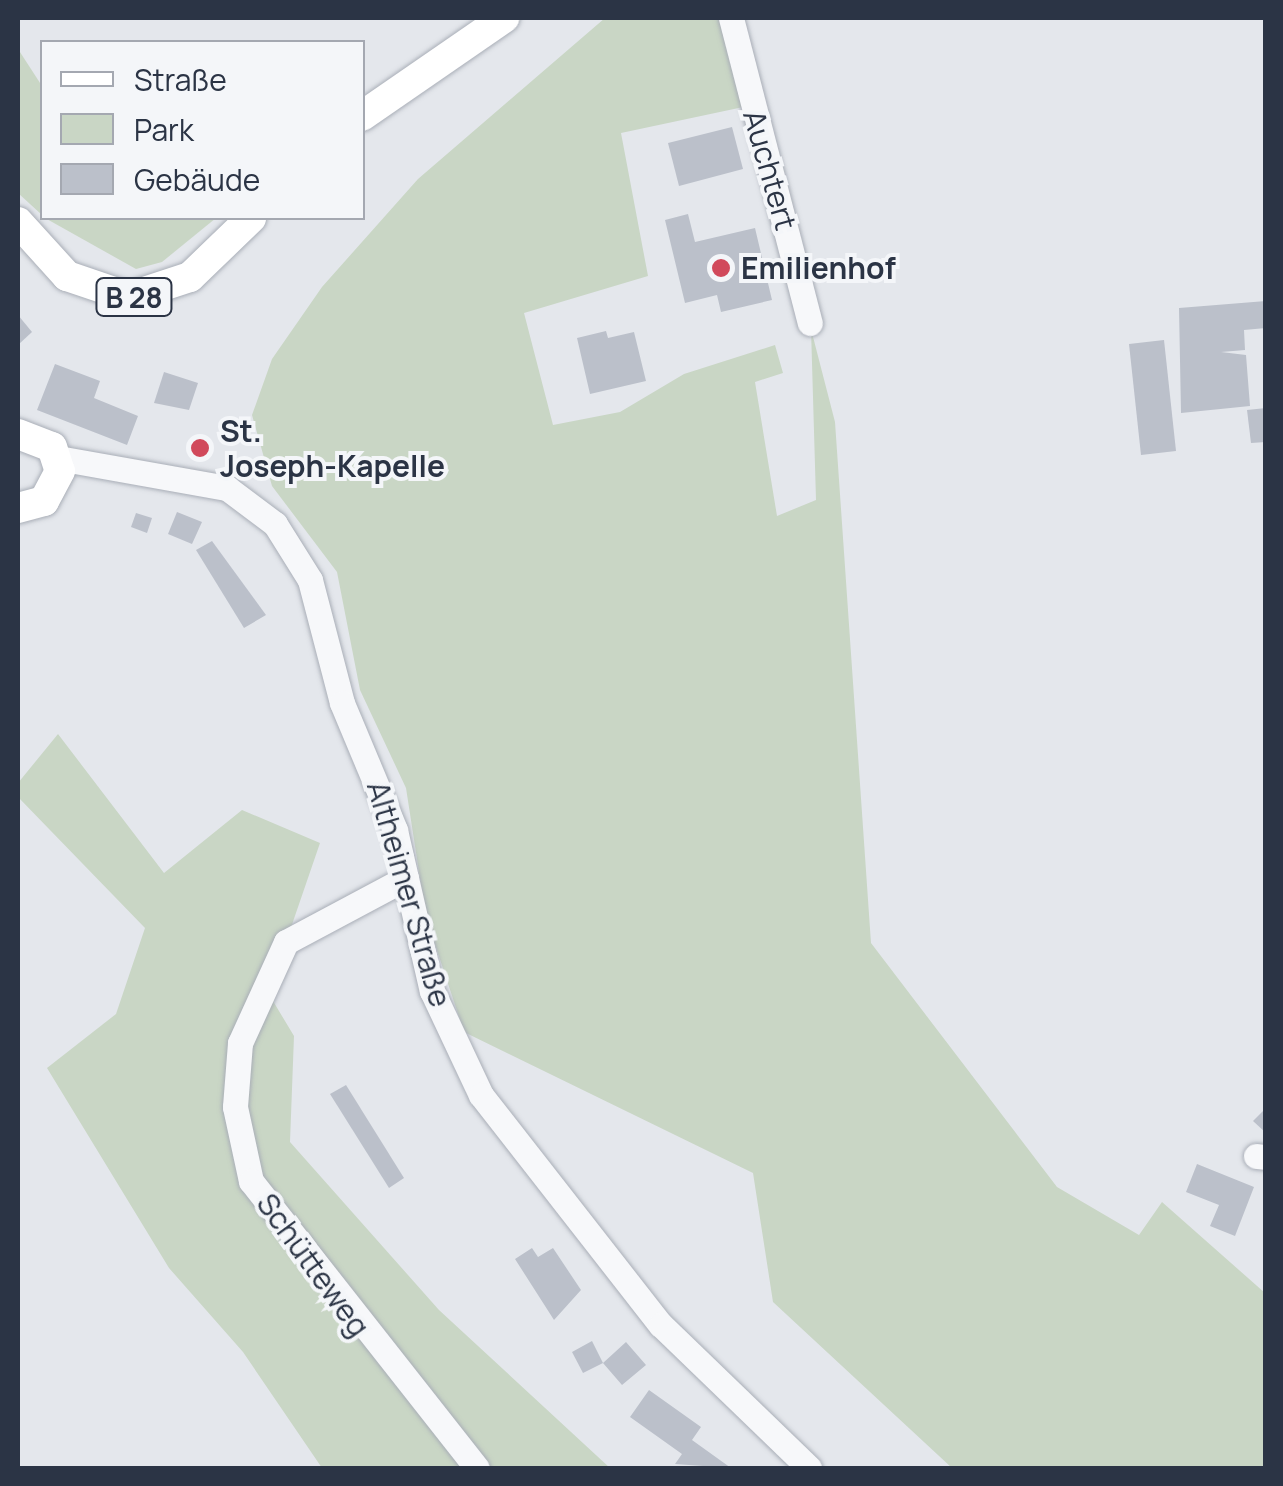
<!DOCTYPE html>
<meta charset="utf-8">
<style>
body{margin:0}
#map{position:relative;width:1283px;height:1486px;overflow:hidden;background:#e4e7ec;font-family:Manrope,sans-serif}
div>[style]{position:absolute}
.green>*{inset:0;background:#c9d6c5}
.building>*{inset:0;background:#bbc0ca}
.roads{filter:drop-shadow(0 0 2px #a9aeb7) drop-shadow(0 0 2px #a9aeb7)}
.minor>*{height:25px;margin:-12.5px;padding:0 12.5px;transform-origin:12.5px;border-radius:12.5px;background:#f7f8fa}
.major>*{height:30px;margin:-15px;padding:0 15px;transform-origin:15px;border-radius:15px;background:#fff}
.dots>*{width:28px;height:28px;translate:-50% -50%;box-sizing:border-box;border:5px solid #f4f6f9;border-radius:50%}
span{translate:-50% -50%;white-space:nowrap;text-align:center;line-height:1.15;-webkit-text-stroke:8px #f4f6f9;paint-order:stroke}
.shield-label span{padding:2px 8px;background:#f4f6f9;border:2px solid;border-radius:8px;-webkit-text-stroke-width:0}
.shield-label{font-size:28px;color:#2b3445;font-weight:700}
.street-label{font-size:30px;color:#2b3445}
.poi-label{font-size:30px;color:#2b3445;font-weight:700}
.left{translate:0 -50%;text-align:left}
.frame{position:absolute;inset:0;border:20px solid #2b3445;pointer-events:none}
.legend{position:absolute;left:40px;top:40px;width:325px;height:180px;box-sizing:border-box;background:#f4f6f9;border:2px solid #a4a8b1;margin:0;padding:12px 18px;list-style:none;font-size:30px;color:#2b3445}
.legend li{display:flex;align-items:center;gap:20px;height:50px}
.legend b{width:50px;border:2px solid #a4a8b1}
</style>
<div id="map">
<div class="green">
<div style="clip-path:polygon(605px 18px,729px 18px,748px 106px,621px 133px,648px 276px,524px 313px,553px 425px,620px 412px,684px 374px,775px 345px,783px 373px,755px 382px,777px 516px,816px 500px,811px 329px,835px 422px,871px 943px,1057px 1187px,1139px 1235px,1162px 1202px,1265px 1293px,1265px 1468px,952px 1468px,773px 1302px,753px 1173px,464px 1032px,426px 917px,406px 788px,360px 690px,337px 572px,272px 486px,252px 415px,272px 359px,322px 287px,418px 179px)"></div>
<div style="clip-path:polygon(18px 49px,42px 86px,42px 215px,18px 193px)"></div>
<div style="clip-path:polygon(45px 218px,216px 218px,162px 262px,136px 269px)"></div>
<div style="clip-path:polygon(58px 734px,164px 873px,242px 810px,320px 843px,286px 942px,261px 981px,294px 1036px,290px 1142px,439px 1310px,610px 1468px,322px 1468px,243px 1352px,169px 1268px,47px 1068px,116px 1014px,145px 928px,18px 797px,18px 783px)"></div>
</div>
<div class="building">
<div style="clip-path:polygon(732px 127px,743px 169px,679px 186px,668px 143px)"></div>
<div style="clip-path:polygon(688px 214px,695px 242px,755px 228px,772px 300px,721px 312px,717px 295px,685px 303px,665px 220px)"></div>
<div style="clip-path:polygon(1266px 301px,1266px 328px,1244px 330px,1245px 350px,1221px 352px,1246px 355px,1250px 406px,1181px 413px,1179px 308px)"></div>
<div style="clip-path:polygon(18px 315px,32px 332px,18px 345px)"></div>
<div style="clip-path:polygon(606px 331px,608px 338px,634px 332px,646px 381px,590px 394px,577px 338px)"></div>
<div style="clip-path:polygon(1164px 340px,1176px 451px,1141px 455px,1129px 344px)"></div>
<div style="clip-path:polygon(55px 364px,100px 381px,94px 398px,138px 416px,127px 445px,37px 410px)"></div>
<div style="clip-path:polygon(164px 372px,198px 383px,189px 410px,154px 403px)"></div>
<div style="clip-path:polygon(1266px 408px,1266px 442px,1251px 443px,1247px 410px)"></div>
<div style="clip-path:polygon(196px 438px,211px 450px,205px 458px,190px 446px)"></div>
<div style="clip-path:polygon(177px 512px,202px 522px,192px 544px,168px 534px)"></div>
<div style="clip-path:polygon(136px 513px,152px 518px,147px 533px,131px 527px)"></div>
<div style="clip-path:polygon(212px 541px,266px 615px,244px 628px,196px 550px)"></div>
<div style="clip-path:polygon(346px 1085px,404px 1178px,389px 1188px,330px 1094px)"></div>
<div style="clip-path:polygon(1266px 1108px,1266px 1133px,1253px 1121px)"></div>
<div style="clip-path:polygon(1197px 1164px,1254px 1187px,1235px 1236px,1210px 1226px,1219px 1205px,1186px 1192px)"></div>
<div style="clip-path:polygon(532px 1248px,538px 1257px,553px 1248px,581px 1290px,554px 1320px,515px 1259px)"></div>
<div style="clip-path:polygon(592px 1341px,603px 1363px,626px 1342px,646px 1365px,622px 1385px,603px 1363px,583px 1373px,572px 1352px)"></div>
<div style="clip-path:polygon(649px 1390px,701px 1427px,692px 1440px,731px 1468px,675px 1464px,682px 1454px,630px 1417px)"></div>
</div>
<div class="roads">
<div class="minor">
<div style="left:731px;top:18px;width:315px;rotate:75.5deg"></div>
<div style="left:58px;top:458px;width:172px;rotate:10.1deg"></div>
<div style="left:227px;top:488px;width:60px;rotate:36.9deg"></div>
<div style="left:275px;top:524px;width:66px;rotate:58deg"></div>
<div style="left:310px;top:580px;width:127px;rotate:75.4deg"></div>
<div style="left:342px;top:703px;width:138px;rotate:67.3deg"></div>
<div style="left:395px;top:830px;width:165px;rotate:77.1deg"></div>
<div style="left:432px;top:991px;width:115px;rotate:64.8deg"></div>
<div style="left:481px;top:1095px;width:292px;rotate:52deg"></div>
<div style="left:661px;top:1325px;width:206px;rotate:44deg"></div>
<div style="left:406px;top:878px;width:136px;rotate:151.9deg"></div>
<div style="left:286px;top:942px;width:111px;rotate:114.5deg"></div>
<div style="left:240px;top:1043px;width:64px;rotate:94.5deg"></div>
<div style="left:235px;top:1107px;width:76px;rotate:77.8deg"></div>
<div style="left:251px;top:1181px;width:365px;rotate:51.8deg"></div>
<div style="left:1256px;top:1156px;width:10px;rotate:6deg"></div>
</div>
<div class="major">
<div style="left:362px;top:116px;width:173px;rotate:-34.6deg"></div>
<div style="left:18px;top:222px;width:73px;rotate:47.8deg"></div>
<div style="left:67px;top:276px;width:65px;rotate:18.7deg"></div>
<div style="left:129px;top:297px;width:64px;rotate:-18.2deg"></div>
<div style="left:190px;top:277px;width:85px;rotate:-44deg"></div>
<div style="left:18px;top:434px;width:36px;rotate:21deg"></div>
<div style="left:52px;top:447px;width:25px;rotate:72deg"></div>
<div style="left:60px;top:471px;width:34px;rotate:118deg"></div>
<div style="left:44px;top:501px;width:27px;rotate:165deg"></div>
</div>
</div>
<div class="dots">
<div style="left:721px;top:268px;background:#d1495b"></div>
<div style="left:200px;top:448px;background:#d1495b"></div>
</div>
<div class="shield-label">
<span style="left:134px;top:297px">B 28</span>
</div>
<div class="street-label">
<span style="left:770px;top:170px;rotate:74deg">Auchtert</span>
<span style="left:409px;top:894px;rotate:74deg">Altheimer Straße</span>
<span style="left:313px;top:1265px;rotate:54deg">Schütteweg</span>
</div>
<div class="poi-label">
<span class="left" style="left:741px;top:268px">Emilienhof</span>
<span class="left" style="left:220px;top:448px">St.<br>Joseph-Kapelle</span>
</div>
<div class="frame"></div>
<ul class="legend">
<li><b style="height:12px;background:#fff"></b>Straße</li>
<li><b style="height:28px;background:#c9d6c5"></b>Park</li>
<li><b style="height:28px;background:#bbc0ca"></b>Gebäude</li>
</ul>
</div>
